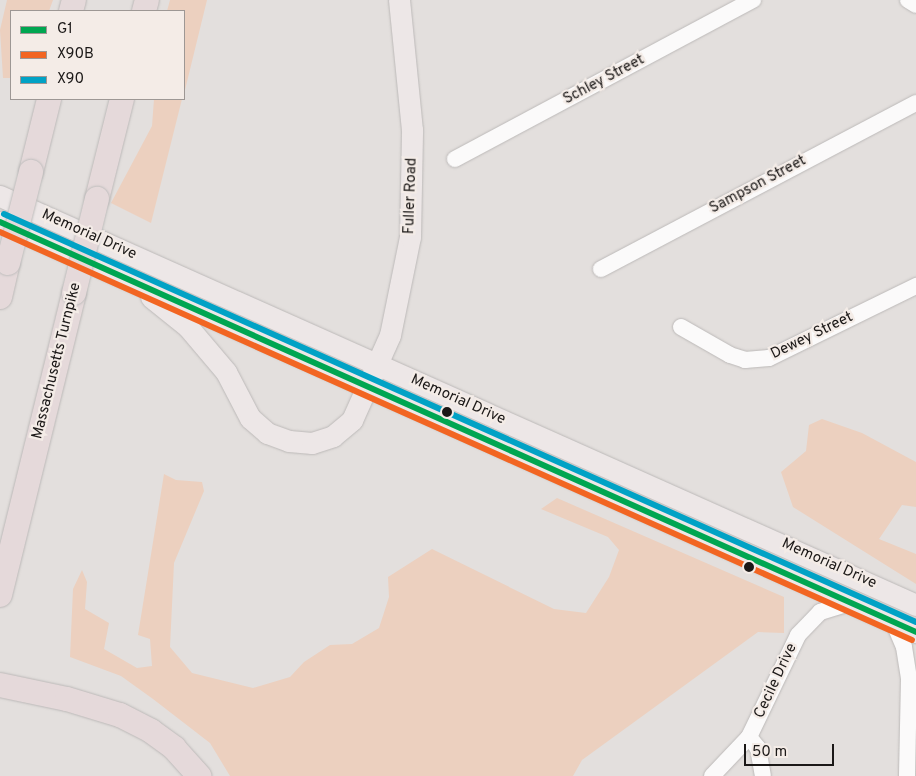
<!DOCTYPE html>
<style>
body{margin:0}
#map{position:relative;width:916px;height:776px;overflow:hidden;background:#e3dfdd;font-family:Overpass,sans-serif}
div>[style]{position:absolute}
.green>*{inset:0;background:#ecd0bf}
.roads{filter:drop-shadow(0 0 1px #bcb9b8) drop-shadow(0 0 1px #bcb9b8)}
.minor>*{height:16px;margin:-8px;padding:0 8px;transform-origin:8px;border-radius:8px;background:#fbfafa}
.major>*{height:21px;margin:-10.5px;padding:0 10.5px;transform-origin:10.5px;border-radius:10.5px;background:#ede7e7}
.highway>*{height:24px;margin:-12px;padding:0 12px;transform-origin:12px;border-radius:12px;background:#e5d9da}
.bridges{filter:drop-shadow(0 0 1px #bebdbc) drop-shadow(0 0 1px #bebdbc)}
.highway-bridge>*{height:24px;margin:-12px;padding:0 12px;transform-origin:12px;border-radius:12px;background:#e5d9da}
.bus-1>*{height:6px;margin:-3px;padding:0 3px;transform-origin:3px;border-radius:3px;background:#00a651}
.bus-2>*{height:6px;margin:-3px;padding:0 3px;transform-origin:3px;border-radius:3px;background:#f26522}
.bus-3>*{height:6px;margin:-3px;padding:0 3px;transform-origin:3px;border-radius:3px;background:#01a2c5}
.dots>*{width:14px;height:14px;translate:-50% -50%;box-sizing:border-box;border:2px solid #f4ece7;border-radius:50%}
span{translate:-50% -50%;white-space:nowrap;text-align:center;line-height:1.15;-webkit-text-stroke:4.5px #f4ece7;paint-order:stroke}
.street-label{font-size:15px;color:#1b1817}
.legend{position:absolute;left:10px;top:10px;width:175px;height:90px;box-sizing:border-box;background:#f4ece7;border:1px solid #9d9794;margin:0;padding:6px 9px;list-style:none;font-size:15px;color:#1b1817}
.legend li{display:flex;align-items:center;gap:10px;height:25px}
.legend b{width:25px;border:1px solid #9d9794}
.scale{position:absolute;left:744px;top:744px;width:90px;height:22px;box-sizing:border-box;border:2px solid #1b1817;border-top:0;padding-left:6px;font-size:15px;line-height:18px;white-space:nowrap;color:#1b1817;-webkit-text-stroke:4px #f4ece7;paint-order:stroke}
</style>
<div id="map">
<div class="green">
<div style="clip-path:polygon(7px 0,53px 0,49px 11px,11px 11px,11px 78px,3px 78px,0 30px)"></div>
<div style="clip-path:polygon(170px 0,207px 0,184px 94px,184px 11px,167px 11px)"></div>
<div style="clip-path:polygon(154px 99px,182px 99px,151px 223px,111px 203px,152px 126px)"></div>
<div style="clip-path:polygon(822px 419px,862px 433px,916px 462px,916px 507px,902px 505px,879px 539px,916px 554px,916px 584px,793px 507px,781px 472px,806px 451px,809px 425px)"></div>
<div style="clip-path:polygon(164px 474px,176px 480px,202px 482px,204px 491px,174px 563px,170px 647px,192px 673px,253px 688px,290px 677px,304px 662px,330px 645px,352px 644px,379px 628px,389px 597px,388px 577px,432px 549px,554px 609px,586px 613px,609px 577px,619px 550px,608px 537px,541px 509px,557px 498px,784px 597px,784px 633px,758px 632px,582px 760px,573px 776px,230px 776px,210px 743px,153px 699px,121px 676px,70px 657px,73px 589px,82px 570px,87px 582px,85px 609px,109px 623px,104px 649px,137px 668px,152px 666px,150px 639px,138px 635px)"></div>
</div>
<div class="roads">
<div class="minor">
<div style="left:908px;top:0;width:9px;rotate:32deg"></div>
<div style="left:455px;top:159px;width:338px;rotate:-28.1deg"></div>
<div style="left:601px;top:269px;width:356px;rotate:-27.8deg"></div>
<div style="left:681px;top:327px;width:56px;rotate:29.7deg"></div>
<div style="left:730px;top:355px;width:16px;rotate:18deg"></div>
<div style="left:745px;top:360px;width:24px;rotate:-5deg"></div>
<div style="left:769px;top:358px;width:164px;rotate:-26.1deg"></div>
<div style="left:893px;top:621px;width:28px;rotate:67deg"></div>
<div style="left:904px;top:647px;width:32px;rotate:81deg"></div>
<div style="left:909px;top:679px;width:97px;rotate:91.2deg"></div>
<div style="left:749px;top:737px;width:14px;rotate:51deg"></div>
<div style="left:758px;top:748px;width:28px;rotate:80deg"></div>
<div style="left:712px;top:776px;width:54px;rotate:-46.5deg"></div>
<div style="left:749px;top:737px;width:113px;rotate:-64.3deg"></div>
<div style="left:798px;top:635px;width:32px;rotate:-46deg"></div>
<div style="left:820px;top:612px;width:34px;rotate:-17deg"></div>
</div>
<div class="major">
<div style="left:0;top:196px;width:1003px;rotate:24.06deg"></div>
<div style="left:0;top:222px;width:1004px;rotate:24.11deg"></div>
<div style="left:151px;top:297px;width:48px;rotate:39deg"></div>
<div style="left:188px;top:327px;width:59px;rotate:49.8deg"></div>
<div style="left:226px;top:372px;width:52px;rotate:62.4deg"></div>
<div style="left:250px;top:418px;width:23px;rotate:41deg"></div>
<div style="left:267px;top:433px;width:23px;rotate:20deg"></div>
<div style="left:289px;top:441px;width:23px;rotate:5deg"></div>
<div style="left:312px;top:443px;width:22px;rotate:-18deg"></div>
<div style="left:333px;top:436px;width:25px;rotate:-40deg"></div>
<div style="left:352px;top:420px;width:93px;rotate:-65.9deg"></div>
<div style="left:390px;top:335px;width:100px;rotate:-78.5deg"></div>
<div style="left:410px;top:237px;width:107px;rotate:-88.9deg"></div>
<div style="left:412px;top:130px;width:131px;rotate:-95.7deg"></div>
</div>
<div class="highway">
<div style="left:71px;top:11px;width:11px;rotate:-75deg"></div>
<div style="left:144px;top:11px;width:11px;rotate:-75deg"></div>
<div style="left:31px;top:172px;width:75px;rotate:-76.1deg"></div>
<div style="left:97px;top:199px;width:103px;rotate:-76deg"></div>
<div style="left:0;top:297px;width:35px;rotate:-77deg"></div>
<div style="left:0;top:595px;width:311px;rotate:-76.2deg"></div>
<div style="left:0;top:685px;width:68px;rotate:11.8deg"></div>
<div style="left:67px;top:699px;width:55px;rotate:16.8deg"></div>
<div style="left:120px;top:715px;width:35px;rotate:27deg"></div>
<div style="left:151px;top:731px;width:29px;rotate:36deg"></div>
<div style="left:174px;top:748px;width:38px;rotate:48deg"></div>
</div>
</div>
<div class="bridges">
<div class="highway-bridge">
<div style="left:8px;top:263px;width:94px;rotate:-75.8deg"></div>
<div style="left:74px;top:293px;width:97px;rotate:-76.3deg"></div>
</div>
</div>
<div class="bus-1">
<div style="left:0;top:222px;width:1004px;rotate:24.11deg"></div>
</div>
<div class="bus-2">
<div style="left:0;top:232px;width:999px;rotate:24.1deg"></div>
</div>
<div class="bus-3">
<div style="left:4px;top:214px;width:999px;rotate:24.1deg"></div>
</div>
<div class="dots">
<div style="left:447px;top:412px;background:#1b1817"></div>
<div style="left:749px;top:567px;background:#1b1817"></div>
</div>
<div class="street-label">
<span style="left:604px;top:80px;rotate:-28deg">Schley Street</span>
<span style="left:758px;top:185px;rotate:-28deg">Sampson Street</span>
<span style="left:411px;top:196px;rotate:-88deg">Fuller Road</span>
<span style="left:89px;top:235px;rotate:24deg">Memorial Drive</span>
<span style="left:812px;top:336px;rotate:-26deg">Dewey Street</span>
<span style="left:57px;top:361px;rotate:-76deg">Massachusetts Turnpike</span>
<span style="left:458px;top:400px;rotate:24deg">Memorial Drive</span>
<span style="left:829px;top:564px;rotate:24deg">Memorial Drive</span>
<span style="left:776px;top:681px;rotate:-65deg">Cecile Drive</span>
</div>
<ul class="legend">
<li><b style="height:6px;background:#00a651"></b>G1</li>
<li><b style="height:6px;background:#f26522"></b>X90B</li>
<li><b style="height:6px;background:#01a2c5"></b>X90</li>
</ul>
<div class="scale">50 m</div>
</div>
